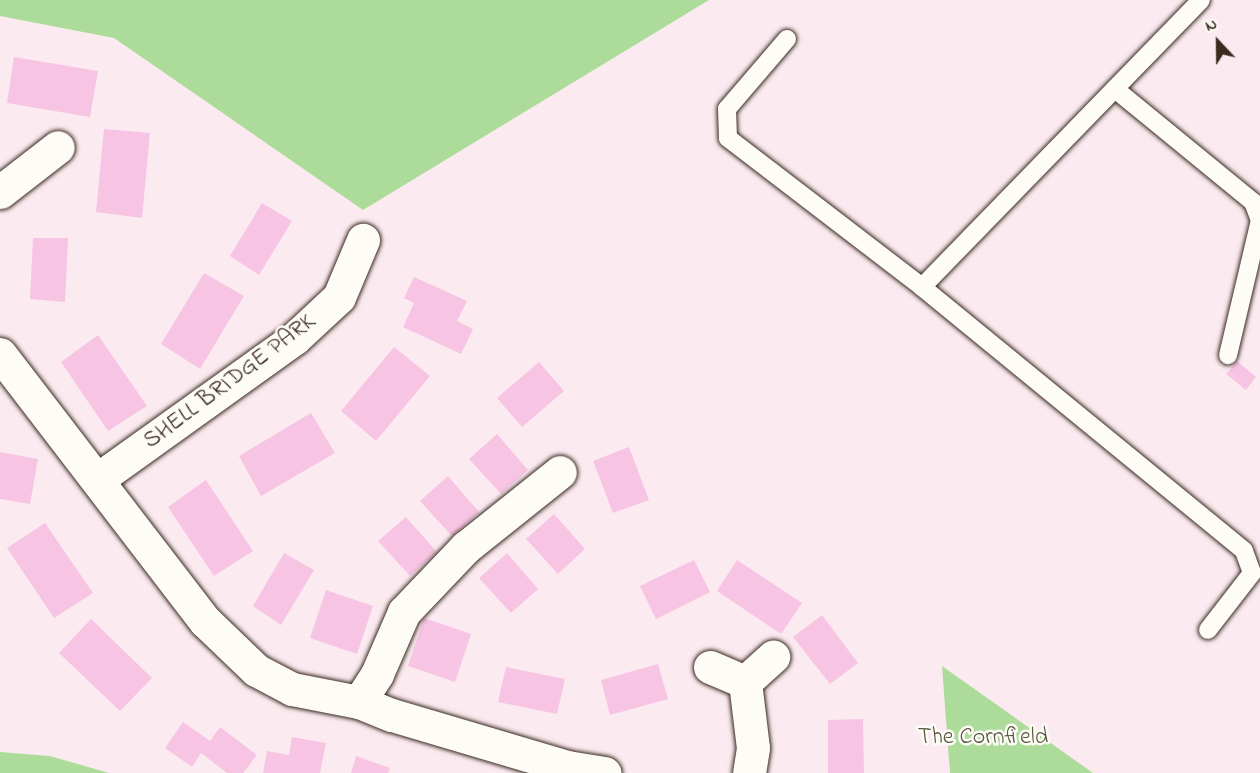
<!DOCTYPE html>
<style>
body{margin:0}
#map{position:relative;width:1260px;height:773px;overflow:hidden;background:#fbebf1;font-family:"Indie Flower",sans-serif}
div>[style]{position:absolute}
.green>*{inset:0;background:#addb9a}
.building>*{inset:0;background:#f7c4e3}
.roads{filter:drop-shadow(0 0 2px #3b2a1e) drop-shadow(0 0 2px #3b2a1e)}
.service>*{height:18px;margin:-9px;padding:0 9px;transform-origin:9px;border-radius:9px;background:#fdfcf7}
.minor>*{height:33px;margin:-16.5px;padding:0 16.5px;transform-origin:16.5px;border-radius:16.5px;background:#fdfcf7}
span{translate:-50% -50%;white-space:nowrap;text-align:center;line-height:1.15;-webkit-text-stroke:5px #fdfcf7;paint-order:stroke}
.street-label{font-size:24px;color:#3b2a1e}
.park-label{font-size:24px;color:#58563d}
.north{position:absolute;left:1188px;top:12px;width:60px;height:60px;-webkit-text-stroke:4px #fdfcf7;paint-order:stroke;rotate:338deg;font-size:16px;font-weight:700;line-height:24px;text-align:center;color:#3b2a1e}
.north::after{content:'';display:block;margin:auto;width:21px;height:27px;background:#3b2a1e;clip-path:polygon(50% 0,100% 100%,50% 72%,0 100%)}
</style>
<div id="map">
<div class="green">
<div style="clip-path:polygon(0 0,709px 0,363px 210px,114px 38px,0 16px)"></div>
<div style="clip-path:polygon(942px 666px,1093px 773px,950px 773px)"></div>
<div style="clip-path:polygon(0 752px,50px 756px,109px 773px,0 773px)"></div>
</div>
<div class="building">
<div style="clip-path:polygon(14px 57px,98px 71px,90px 117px,7px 103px)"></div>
<div style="clip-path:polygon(104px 129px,150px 133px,142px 218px,96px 212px)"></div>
<div style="clip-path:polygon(262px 203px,292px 221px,259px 275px,230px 256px)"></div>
<div style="clip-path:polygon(33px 238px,68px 238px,65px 302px,30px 299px)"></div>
<div style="clip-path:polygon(204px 273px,244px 296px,200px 369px,161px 344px)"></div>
<div style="clip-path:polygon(414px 277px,467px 301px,457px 321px,473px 329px,461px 354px,403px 327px,414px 303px,404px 298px)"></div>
<div style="clip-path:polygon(98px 335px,147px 406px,108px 431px,61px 362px)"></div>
<div style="clip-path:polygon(394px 347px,430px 376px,376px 441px,341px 411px)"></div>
<div style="clip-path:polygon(1237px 361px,1256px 377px,1246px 390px,1226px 374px)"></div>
<div style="clip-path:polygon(539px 362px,564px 391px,522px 427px,497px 398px)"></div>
<div style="clip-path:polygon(311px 413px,335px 453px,261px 496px,239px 456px)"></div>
<div style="clip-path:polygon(497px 434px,528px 470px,501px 494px,469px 459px)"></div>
<div style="clip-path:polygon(629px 447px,649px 500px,613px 513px,593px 461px)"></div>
<div style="clip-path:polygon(0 452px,38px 459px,30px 504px,0 499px)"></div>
<div style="clip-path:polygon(448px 476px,479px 512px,452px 536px,420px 501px)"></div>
<div style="clip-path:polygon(206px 480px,253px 551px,214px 576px,168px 507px)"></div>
<div style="clip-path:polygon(554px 514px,585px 549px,558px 574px,526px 539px)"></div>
<div style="clip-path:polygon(406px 517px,437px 552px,410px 576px,378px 541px)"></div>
<div style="clip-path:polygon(45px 523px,93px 593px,54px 618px,7px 548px)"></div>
<div style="clip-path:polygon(284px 553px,314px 570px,281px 625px,253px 606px)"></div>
<div style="clip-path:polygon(507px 553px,538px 589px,511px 613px,479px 578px)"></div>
<div style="clip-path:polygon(694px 560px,710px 592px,656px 619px,640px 586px)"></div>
<div style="clip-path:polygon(737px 560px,802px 603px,781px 634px,717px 591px)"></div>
<div style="clip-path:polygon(326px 590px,373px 606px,357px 654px,310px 638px)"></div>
<div style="clip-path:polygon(822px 615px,858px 663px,830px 684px,793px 637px)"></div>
<div style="clip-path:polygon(424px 618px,471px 634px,455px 682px,408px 666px)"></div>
<div style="clip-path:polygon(91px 619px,152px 678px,120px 711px,59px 653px)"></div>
<div style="clip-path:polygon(658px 664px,668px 699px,610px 715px,601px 680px)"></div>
<div style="clip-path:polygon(506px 667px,565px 679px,557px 714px,498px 702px)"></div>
<div style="clip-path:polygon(863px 719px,864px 773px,828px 773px,828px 720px)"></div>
<div style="clip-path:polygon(183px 722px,210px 741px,220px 727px,257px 755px,243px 773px,227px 773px,201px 753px,192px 767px,165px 748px)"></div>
<div style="clip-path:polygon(292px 737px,326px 743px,320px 773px,263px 773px,267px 751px,289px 755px)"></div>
<div style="clip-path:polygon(356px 756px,390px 768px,388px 773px,351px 773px)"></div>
</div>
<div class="roads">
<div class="service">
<div style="left:787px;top:39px;width:92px;rotate:130.6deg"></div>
<div style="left:727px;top:109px;width:29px;rotate:88deg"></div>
<div style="left:728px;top:138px;width:245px;rotate:37.5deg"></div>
<div style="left:922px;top:287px;width:416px;rotate:39.3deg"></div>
<div style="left:1244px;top:551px;width:23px;rotate:70deg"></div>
<div style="left:1252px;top:573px;width:72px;rotate:127.7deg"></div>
<div style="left:1115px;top:89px;width:178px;rotate:39.3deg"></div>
<div style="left:1253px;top:202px;width:19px;rotate:69deg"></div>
<div style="left:1260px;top:220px;width:139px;rotate:103.3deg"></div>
<div style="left:922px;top:287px;width:400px;rotate:-45.8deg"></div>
</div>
<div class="minor">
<div style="left:0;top:192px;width:73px;rotate:-37.8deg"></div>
<div style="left:0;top:354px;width:337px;rotate:52.5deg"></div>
<div style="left:205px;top:621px;width:71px;rotate:43.9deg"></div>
<div style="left:256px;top:670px;width:41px;rotate:27.8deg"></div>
<div style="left:292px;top:689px;width:68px;rotate:11deg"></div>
<div style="left:359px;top:702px;width:35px;rotate:22deg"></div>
<div style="left:392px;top:715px;width:183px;rotate:16.5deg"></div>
<div style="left:567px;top:767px;width:38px;rotate:9deg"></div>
<div style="left:98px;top:479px;width:242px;rotate:-35.6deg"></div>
<div style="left:295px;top:338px;width:60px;rotate:-43deg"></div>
<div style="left:339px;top:297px;width:62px;rotate:-67.2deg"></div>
<div style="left:710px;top:667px;width:38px;rotate:23deg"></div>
<div style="left:745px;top:682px;width:38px;rotate:-42deg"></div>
<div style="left:745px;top:682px;width:66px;rotate:83.1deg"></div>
<div style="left:753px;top:748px;width:25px;rotate:99deg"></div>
<div style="left:359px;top:702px;width:33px;rotate:-57deg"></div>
<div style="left:377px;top:674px;width:68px;rotate:-66.5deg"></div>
<div style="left:404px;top:612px;width:90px;rotate:-46.4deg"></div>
<div style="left:466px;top:547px;width:120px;rotate:-38.6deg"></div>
</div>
</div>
<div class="street-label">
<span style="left:230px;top:382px;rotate:-37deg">SHELL BRIDGE PARK</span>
</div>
<div class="park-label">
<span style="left:983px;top:738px">The Cornfield</span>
</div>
<div class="north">N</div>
</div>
